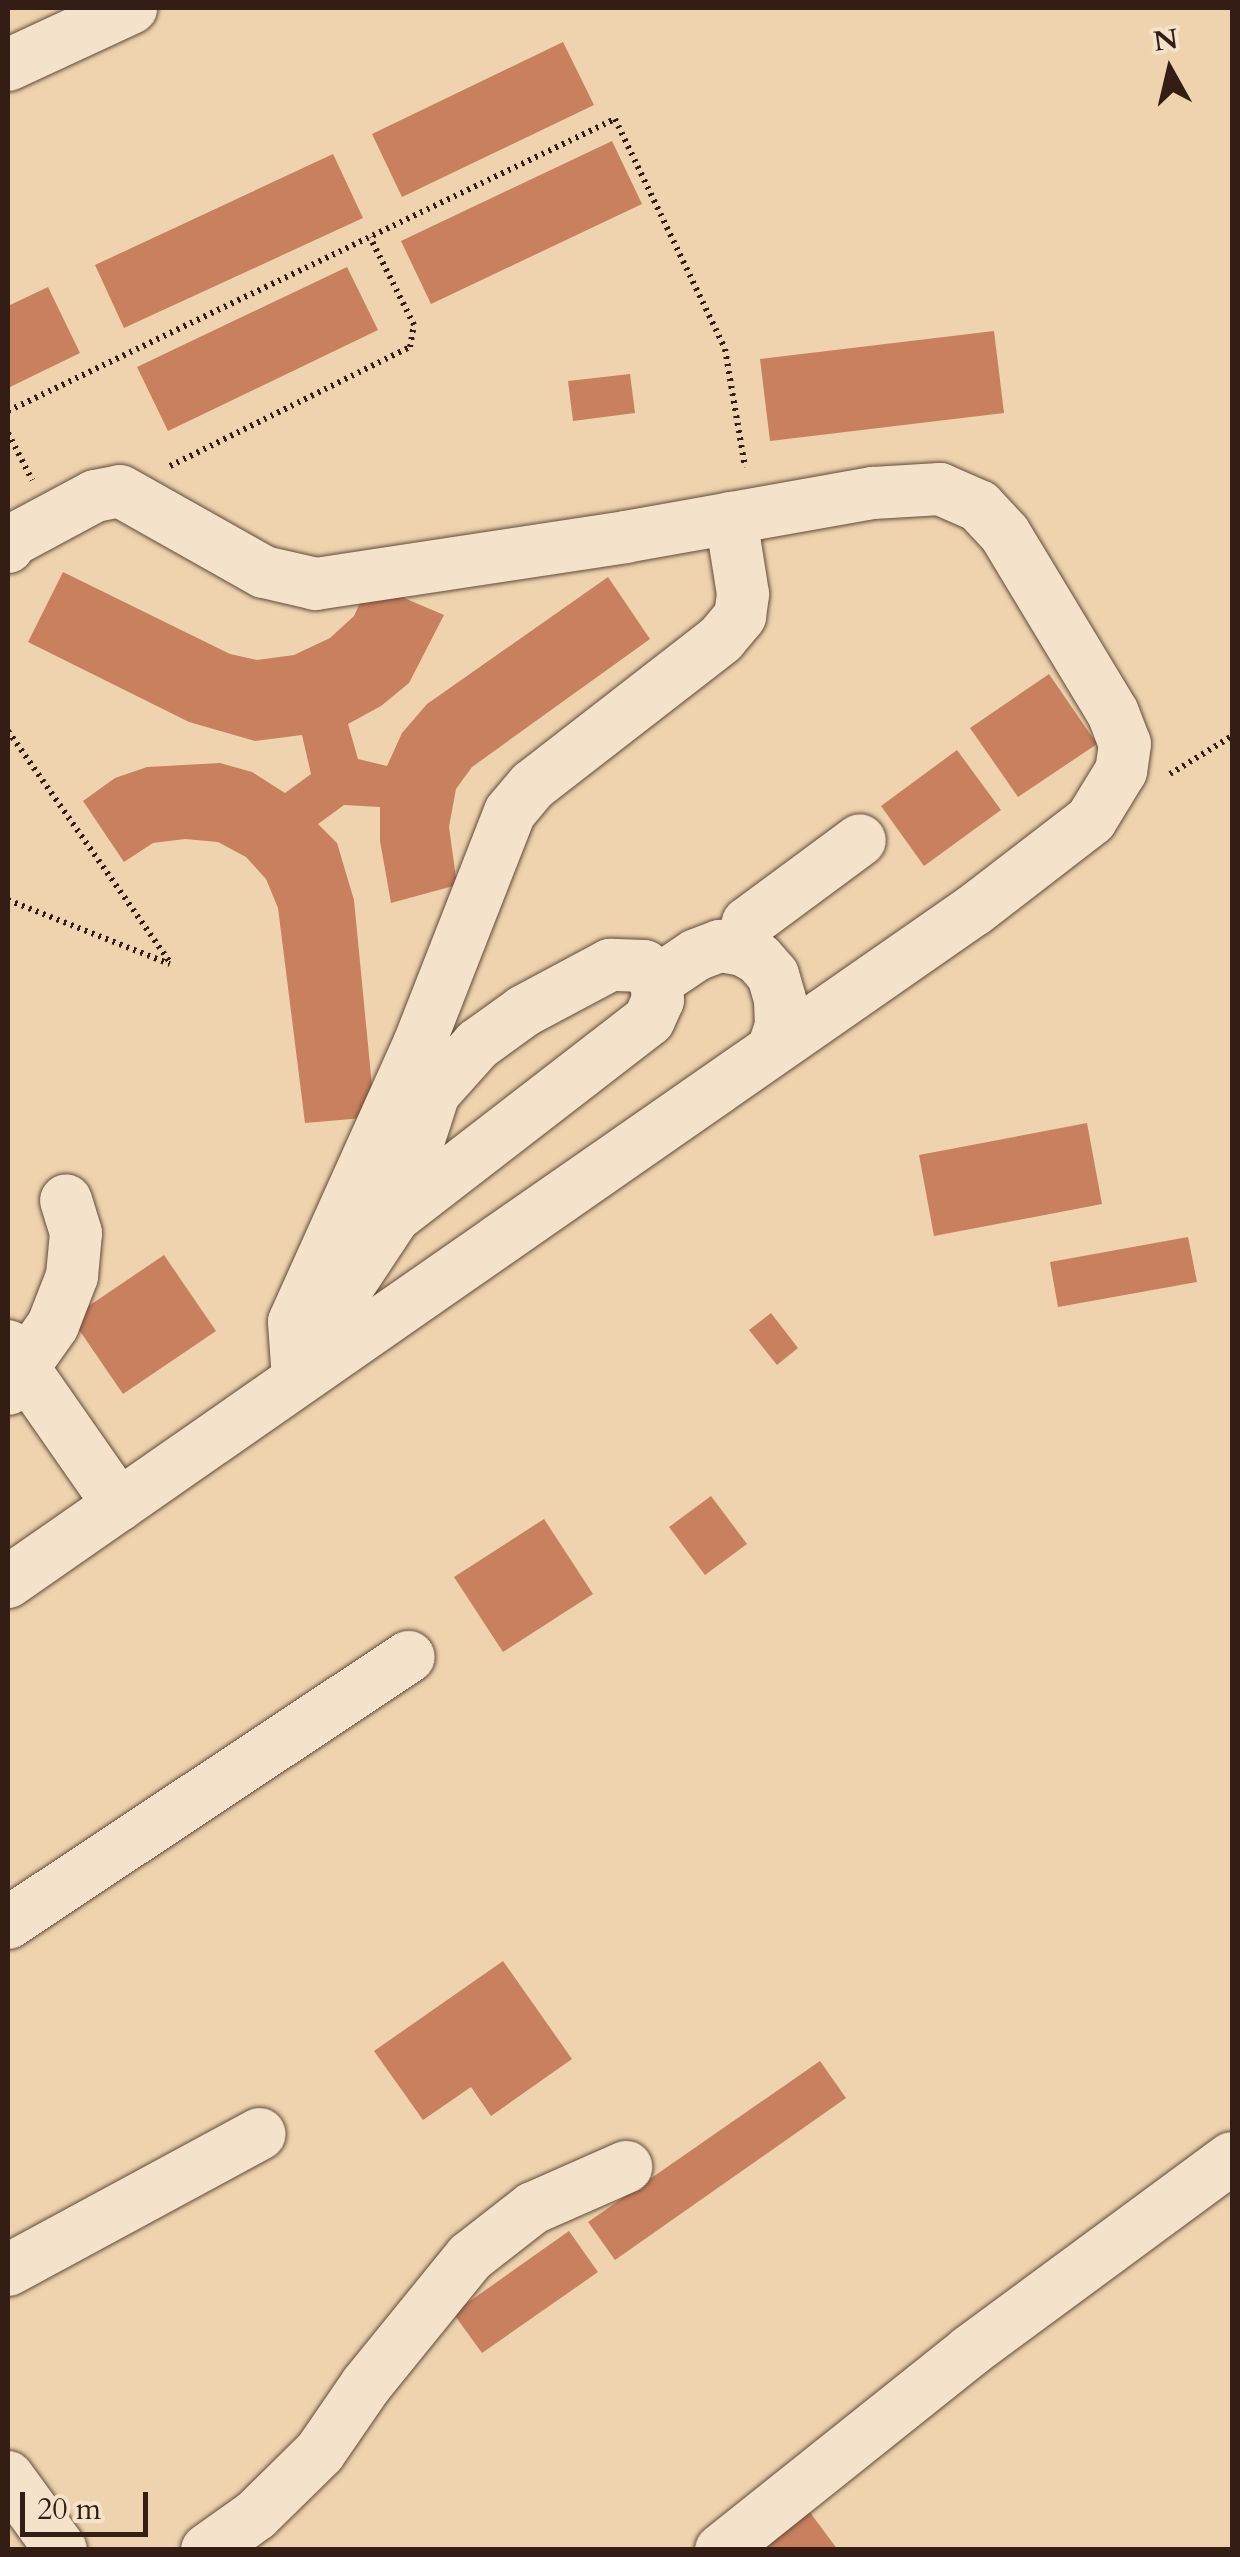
<!DOCTYPE html>
<style>
body{margin:0}
#map{position:relative;width:1240px;height:2557px;overflow:hidden;background:#eed3ae;font-family:Cardo,serif}
div>[style]{position:absolute}
.building>*{inset:0;background:#c9805e}
.path>*{height:6px;margin-top:-3px;transform-origin:0;background:repeating-linear-gradient(90deg,#331d14 0 2.5px,transparent 0 7.5px)}
.roads{filter:drop-shadow(0 0 2px #624a3a) drop-shadow(0 0 2px #624a3a)}
.minor>*{height:52px;margin:-26px;padding:0 26px;transform-origin:26px;border-radius:26px;background:#f4e2ca}
span{translate:-50% -50%;white-space:nowrap;text-align:center;line-height:1.15;-webkit-text-stroke:10px #f4e2ca;paint-order:stroke}
.frame{position:absolute;inset:0;border:10px solid #331d14;pointer-events:none}
.north{position:absolute;left:1120px;top:20px;width:100px;height:100px;-webkit-text-stroke:8px #f4e2ca;paint-order:stroke;rotate:352deg;font-size:28px;font-weight:700;line-height:40px;text-align:center;color:#331d14}
.north::after{content:'';display:block;margin:auto;width:35px;height:45px;background:#331d14;clip-path:polygon(50% 0,100% 100%,50% 72%,0 100%)}
.scale{position:absolute;left:20px;top:2492px;width:128px;height:45px;box-sizing:border-box;border:5px solid #331d14;border-top:0;padding-left:12px;font-size:30px;line-height:35px;white-space:nowrap;color:#331d14;-webkit-text-stroke:8px #f4e2ca;paint-order:stroke}
</style>
<div id="map">
<div class="building">
<div style="clip-path:polygon(563px 42px,594px 105px,402px 197px,372px 134px)"></div>
<div style="clip-path:polygon(612px 141px,642px 204px,431px 304px,401px 241px)"></div>
<div style="clip-path:polygon(333px 154px,363px 218px,124px 328px,95px 265px)"></div>
<div style="clip-path:polygon(347px 267px,378px 330px,168px 431px,137px 367px)"></div>
<div style="clip-path:polygon(48px 287px,80px 353px,8px 388px,8px 306px)"></div>
<div style="clip-path:polygon(994px 331px,1004px 413px,770px 441px,760px 359px)"></div>
<div style="clip-path:polygon(630px 374px,635px 413px,573px 421px,568px 381px)"></div>
<div style="clip-path:polygon(63px 572px,230px 654px,257px 660px,294px 655px,330px 638px,354px 616px,369px 583px,444px 615px,409px 683px,381px 706px,348px 724px,358px 759px,387px 766px,402px 733px,427px 704px,608px 577px,650px 639px,472px 767px,456px 789px,449px 827px,457px 885px,391px 903px,380px 841px,380px 807px,344px 805px,318px 824px,337px 843px,354px 900px,375px 1117px,305px 1123px,278px 908px,266px 879px,246px 857px,218px 842px,185px 839px,153px 843px,124px 862px,83px 801px,115px 778px,147px 767px,220px 763px,252px 772px,285px 793px,311px 774px,302px 735px,255px 741px,189px 722px,28px 642px)"></div>
<div style="clip-path:polygon(1049px 674px,1097px 744px,1018px 797px,970px 728px)"></div>
<div style="clip-path:polygon(957px 750px,1001px 810px,924px 866px,881px 806px)"></div>
<div style="clip-path:polygon(1087px 1123px,1102px 1204px,934px 1236px,919px 1155px)"></div>
<div style="clip-path:polygon(1188px 1237px,1197px 1282px,1058px 1307px,1050px 1262px)"></div>
<div style="clip-path:polygon(164px 1255px,216px 1331px,123px 1394px,71px 1318px)"></div>
<div style="clip-path:polygon(771px 1313px,798px 1348px,777px 1365px,749px 1330px)"></div>
<div style="clip-path:polygon(711px 1496px,747px 1544px,705px 1575px,669px 1527px)"></div>
<div style="clip-path:polygon(544px 1519px,593px 1594px,503px 1652px,454px 1577px)"></div>
<div style="clip-path:polygon(503px 1961px,572px 2059px,491px 2116px,471px 2087px,423px 2120px,374px 2051px)"></div>
<div style="clip-path:polygon(820px 2061px,846px 2098px,615px 2260px,588px 2222px)"></div>
<div style="clip-path:polygon(569px 2231px,598px 2272px,482px 2353px,453px 2313px)"></div>
<div style="clip-path:polygon(806px 2507px,838px 2550px,748px 2550px)"></div>
</div>
<div class="path">
<div style="left:8px;top:411px;width:674px;rotate:-25.69deg"></div>
<div style="left:615px;top:119px;width:255px;rotate:64.4deg"></div>
<div style="left:725px;top:349px;width:120px;rotate:80.4deg"></div>
<div style="left:8px;top:433px;width:53px;rotate:62.9deg"></div>
<div style="left:170px;top:466px;width:268px;rotate:-26.4deg"></div>
<div style="left:410px;top:347px;width:22px;rotate:-80deg"></div>
<div style="left:414px;top:325px;width:98px;rotate:-116.6deg"></div>
<div style="left:8px;top:731px;width:284px;rotate:55deg"></div>
<div style="left:1170px;top:774px;width:73px;rotate:-31.5deg"></div>
<div style="left:8px;top:900px;width:174px;rotate:21.6deg"></div>
</div>
<div class="roads">
<div class="minor">
<div style="left:8px;top:65px;width:136px;rotate:-24.9deg"></div>
<div style="left:8px;top:547px;width:7px;rotate:-63deg"></div>
<div style="left:11px;top:541px;width:95px;rotate:-28.2deg"></div>
<div style="left:95px;top:496px;width:25px;rotate:-11deg"></div>
<div style="left:120px;top:491px;width:165px;rotate:29.4deg"></div>
<div style="left:264px;top:572px;width:53px;rotate:13deg"></div>
<div style="left:316px;top:584px;width:313px;rotate:-8.6deg"></div>
<div style="left:625px;top:537px;width:252px;rotate:-10.1deg"></div>
<div style="left:873px;top:493px;width:67px;rotate:-3.4deg"></div>
<div style="left:940px;top:489px;width:43px;rotate:23.6deg"></div>
<div style="left:979px;top:506px;width:38px;rotate:47deg"></div>
<div style="left:1005px;top:534px;width:209px;rotate:58.9deg"></div>
<div style="left:1113px;top:713px;width:33px;rotate:69deg"></div>
<div style="left:1125px;top:744px;width:27px;rotate:98deg"></div>
<div style="left:1121px;top:771px;width:57px;rotate:121.5deg"></div>
<div style="left:1091px;top:820px;width:148px;rotate:142.4deg"></div>
<div style="left:974px;top:910px;width:1177px;rotate:145.18deg"></div>
<div style="left:743px;top:950px;width:27px;rotate:-80deg"></div>
<div style="left:748px;top:923px;width:139px;rotate:-36.5deg"></div>
<div style="left:656px;top:982px;width:48px;rotate:-34deg"></div>
<div style="left:696px;top:955px;width:26px;rotate:-21deg"></div>
<div style="left:720px;top:946px;width:23px;rotate:10deg"></div>
<div style="left:743px;top:950px;width:18px;rotate:29deg"></div>
<div style="left:759px;top:959px;width:21px;rotate:49deg"></div>
<div style="left:773px;top:975px;width:25px;rotate:74deg"></div>
<div style="left:780px;top:999px;width:27px;rotate:88deg"></div>
<div style="left:781px;top:1026px;width:24px;rotate:109deg"></div>
<div style="left:314px;top:1338px;width:145px;rotate:-56.5deg"></div>
<div style="left:394px;top:1217px;width:322px;rotate:-37.7deg"></div>
<div style="left:649px;top:1020px;width:22px;rotate:-66deg"></div>
<div style="left:658px;top:1000px;width:18px;rotate:-96deg"></div>
<div style="left:656px;top:982px;width:20px;rotate:-127deg"></div>
<div style="left:644px;top:966px;width:34px;rotate:-178deg"></div>
<div style="left:610px;top:965px;width:98px;rotate:151.9deg"></div>
<div style="left:524px;top:1011px;width:57px;rotate:144.3deg"></div>
<div style="left:478px;top:1044px;width:66px;rotate:131.9deg"></div>
<div style="left:434px;top:1093px;width:130px;rotate:107.9deg"></div>
<div style="left:8px;top:1346px;width:194px;rotate:55.1deg"></div>
<div style="left:297px;top:1365px;width:43px;rotate:-94deg"></div>
<div style="left:294px;top:1322px;width:305px;rotate:-65.8deg"></div>
<div style="left:419px;top:1044px;width:249px;rotate:-68.6deg"></div>
<div style="left:510px;top:812px;width:35px;rotate:-50deg"></div>
<div style="left:533px;top:785px;width:238px;rotate:-37.8deg"></div>
<div style="left:721px;top:639px;width:30px;rotate:-50deg"></div>
<div style="left:740px;top:616px;width:22px;rotate:-82deg"></div>
<div style="left:743px;top:594px;width:77px;rotate:-99deg"></div>
<div style="left:8px;top:1389px;width:78px;rotate:-54.9deg"></div>
<div style="left:53px;top:1325px;width:53px;rotate:-68.8deg"></div>
<div style="left:72px;top:1276px;width:43px;rotate:-84.7deg"></div>
<div style="left:76px;top:1233px;width:34px;rotate:-107deg"></div>
<div style="left:8px;top:1923px;width:481px;rotate:-33.6deg"></div>
<div style="left:8px;top:2270px;width:286px;rotate:-28.4deg"></div>
<div style="left:8px;top:2477px;width:90px;rotate:54deg"></div>
<div style="left:207px;top:2550px;width:60px;rotate:-35.5deg"></div>
<div style="left:256px;top:2515px;width:90px;rotate:-44.5deg"></div>
<div style="left:320px;top:2452px;width:81px;rotate:-55.5deg"></div>
<div style="left:366px;top:2385px;width:165px;rotate:-50.9deg"></div>
<div style="left:470px;top:2257px;width:80px;rotate:-37.9deg"></div>
<div style="left:533px;top:2208px;width:102px;rotate:-23.8deg"></div>
<div style="left:721px;top:2550px;width:319px;rotate:-38.6deg"></div>
<div style="left:970px;top:2351px;width:325px;rotate:-36.4deg"></div>
</div>
</div>
<div class="frame"></div>
<div class="north">N</div>
<div class="scale">20 m</div>
</div>
